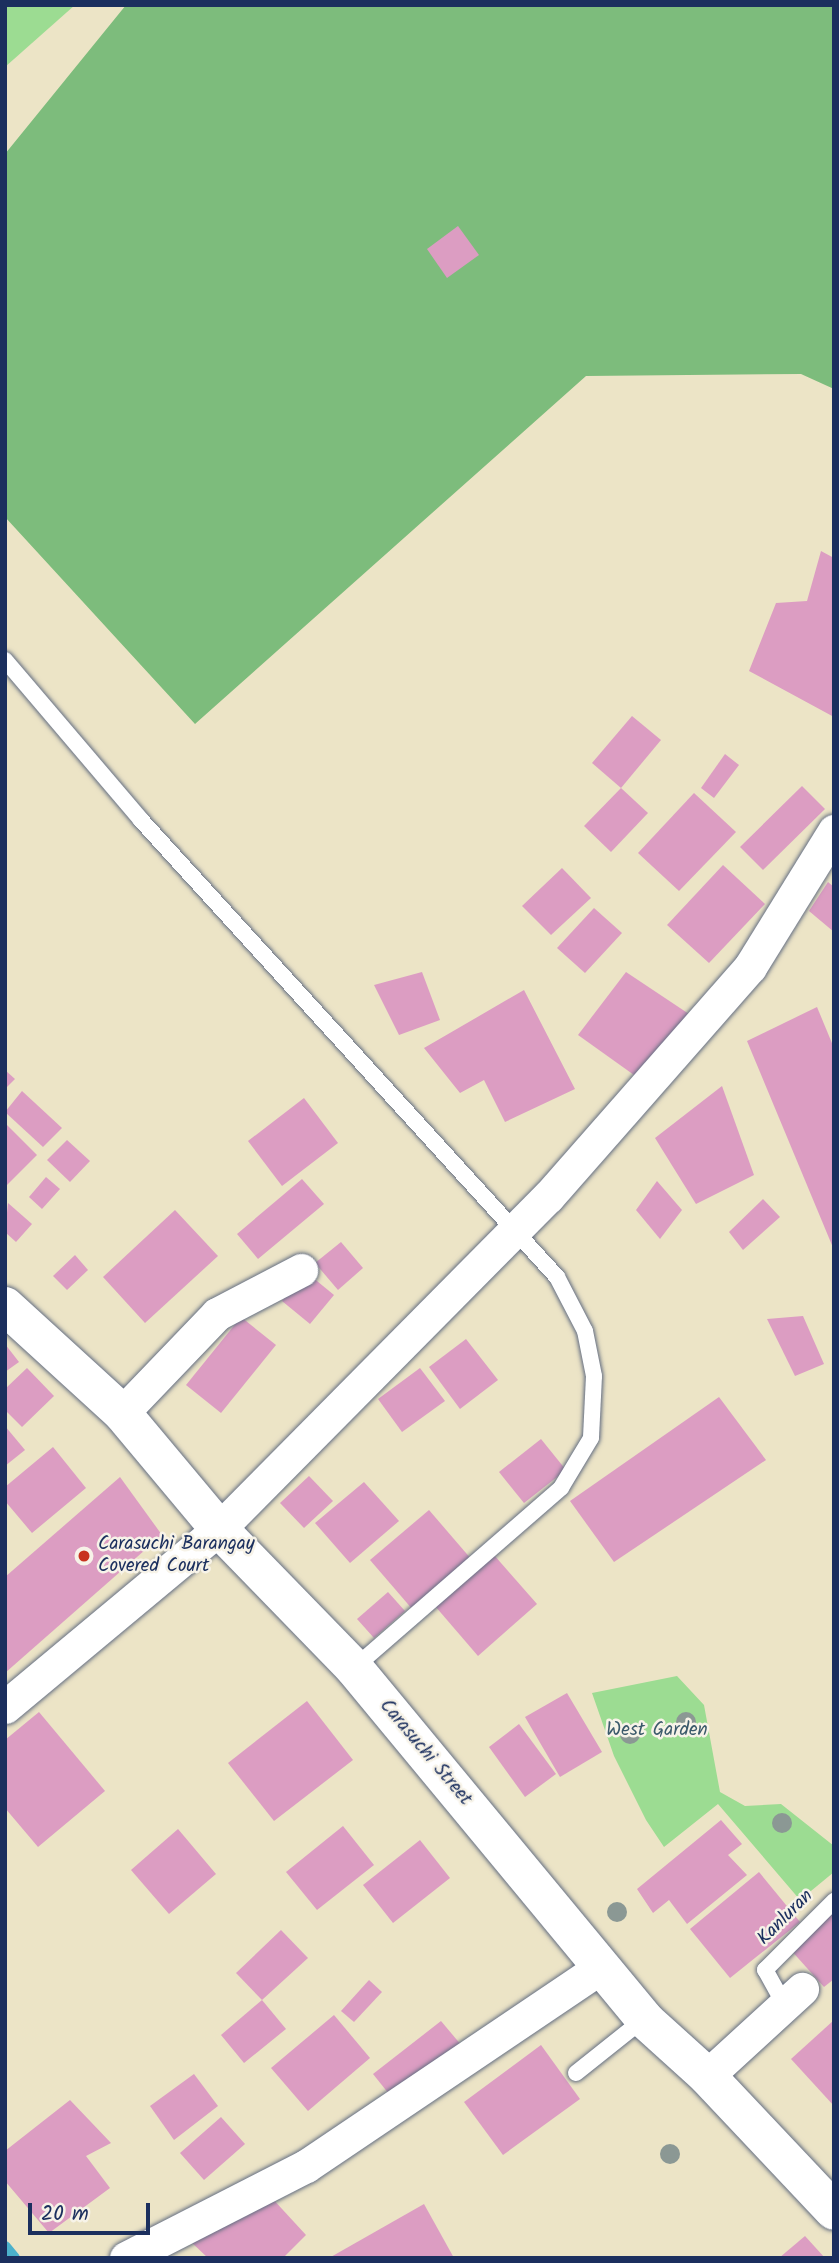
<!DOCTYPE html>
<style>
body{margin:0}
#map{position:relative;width:839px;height:2263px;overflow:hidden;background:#ece4c6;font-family:Kalam,sans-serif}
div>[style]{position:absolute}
.green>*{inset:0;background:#9cdc92}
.forest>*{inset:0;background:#7dbc7c}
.stream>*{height:12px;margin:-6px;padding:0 6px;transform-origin:6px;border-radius:6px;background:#4cb1cb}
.building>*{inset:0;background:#dc9dc2}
.roads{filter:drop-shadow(0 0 2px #646e82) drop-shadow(0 0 2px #646e82)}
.lane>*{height:16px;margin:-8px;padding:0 8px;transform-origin:8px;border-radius:8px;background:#fff}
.street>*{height:33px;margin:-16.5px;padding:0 16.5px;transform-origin:16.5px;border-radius:16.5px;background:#fff}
.secondary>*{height:38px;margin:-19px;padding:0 19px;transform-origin:19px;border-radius:19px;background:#fff}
.trees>*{width:20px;height:20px;margin:-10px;border-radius:50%;background:#8b9894}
.dots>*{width:19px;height:19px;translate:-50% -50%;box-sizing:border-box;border:4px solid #f7f3e8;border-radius:50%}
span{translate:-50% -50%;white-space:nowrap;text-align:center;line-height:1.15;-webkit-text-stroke:5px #f7f3e8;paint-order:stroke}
.poi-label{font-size:19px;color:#1b2f5e}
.left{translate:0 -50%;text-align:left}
.park-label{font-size:19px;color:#3b5a6b}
.street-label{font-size:19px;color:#1b2f5e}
.frame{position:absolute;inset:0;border:7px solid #1b2f5e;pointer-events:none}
.scale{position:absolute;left:28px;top:2203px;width:122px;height:32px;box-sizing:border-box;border:4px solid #1b2f5e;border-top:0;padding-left:9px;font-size:21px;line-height:24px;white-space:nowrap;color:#1b2f5e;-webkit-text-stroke:5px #f7f3e8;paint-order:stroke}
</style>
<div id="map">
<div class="green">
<div style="clip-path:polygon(5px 5px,75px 5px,5px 67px)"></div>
<div style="clip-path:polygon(677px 1676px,704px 1705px,720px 1792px,745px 1806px,781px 1804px,834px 1846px,834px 1872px,800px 1900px,718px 1804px,664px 1847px,646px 1820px,614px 1756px,592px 1693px)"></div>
</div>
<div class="forest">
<div style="clip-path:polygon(126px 5px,834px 5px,834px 389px,801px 374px,586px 376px,195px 724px,5px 517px,5px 154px)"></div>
</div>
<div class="stream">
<div style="left:5px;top:2247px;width:14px;rotate:51deg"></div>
</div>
<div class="building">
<div style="clip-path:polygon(458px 226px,479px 255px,447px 278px,427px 249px)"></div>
<div style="clip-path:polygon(821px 551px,834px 558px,834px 717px,749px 671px,776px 603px,807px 601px)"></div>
<div style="clip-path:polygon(632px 716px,661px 740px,621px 788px,592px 763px)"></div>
<div style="clip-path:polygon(725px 754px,739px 765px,714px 798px,701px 788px)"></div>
<div style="clip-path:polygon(802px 786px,825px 809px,763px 870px,740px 847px)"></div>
<div style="clip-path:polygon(621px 788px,648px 813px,611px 852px,584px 826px)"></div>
<div style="clip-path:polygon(694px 793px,736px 832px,679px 891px,638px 853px)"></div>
<div style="clip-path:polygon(723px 865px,765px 904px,709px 963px,667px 925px)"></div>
<div style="clip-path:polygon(562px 868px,591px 898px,551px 935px,522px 906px)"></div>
<div style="clip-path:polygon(828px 882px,834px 887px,834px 932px,809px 911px)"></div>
<div style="clip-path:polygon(594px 908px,622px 933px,585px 973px,557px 948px)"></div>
<div style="clip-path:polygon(422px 972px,440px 1020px,399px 1035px,374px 985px)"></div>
<div style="clip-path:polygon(626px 972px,692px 1016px,641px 1080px,578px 1035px)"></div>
<div style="clip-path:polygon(524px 990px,575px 1089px,505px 1122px,484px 1080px,460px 1093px,424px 1048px)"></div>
<div style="clip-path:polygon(817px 1007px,834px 1048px,834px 1250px,747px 1041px)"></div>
<div style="clip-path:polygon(5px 1070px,15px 1079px,5px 1089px)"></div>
<div style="clip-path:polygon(722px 1086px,754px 1175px,696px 1204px,655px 1138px)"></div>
<div style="clip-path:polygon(22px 1091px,62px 1128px,43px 1147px,5px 1112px)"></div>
<div style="clip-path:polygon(304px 1098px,338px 1143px,282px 1186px,248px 1141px)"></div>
<div style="clip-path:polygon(5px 1123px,37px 1155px,5px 1187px)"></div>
<div style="clip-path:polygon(67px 1140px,90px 1161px,70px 1182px,47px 1160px)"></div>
<div style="clip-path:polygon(46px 1177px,60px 1189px,42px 1209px,29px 1197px)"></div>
<div style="clip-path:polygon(302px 1179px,324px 1204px,258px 1259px,237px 1234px)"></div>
<div style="clip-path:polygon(657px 1181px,682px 1210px,660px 1239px,636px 1210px)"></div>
<div style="clip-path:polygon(763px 1199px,780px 1217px,743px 1250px,729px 1232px)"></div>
<div style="clip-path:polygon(8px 1203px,32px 1224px,16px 1242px,5px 1232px)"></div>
<div style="clip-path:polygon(175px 1210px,218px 1256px,145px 1323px,103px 1277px)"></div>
<div style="clip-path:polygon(341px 1242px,363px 1268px,338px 1290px,315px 1263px)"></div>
<div style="clip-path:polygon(75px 1255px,88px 1270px,67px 1290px,53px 1276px)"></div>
<div style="clip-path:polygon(306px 1272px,334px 1295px,310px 1324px,282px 1301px)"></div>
<div style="clip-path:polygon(803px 1316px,824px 1364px,795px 1376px,767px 1319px)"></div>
<div style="clip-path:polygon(241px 1317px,276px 1345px,221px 1413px,186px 1385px)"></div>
<div style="clip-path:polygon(466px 1339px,498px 1380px,460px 1409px,429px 1367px)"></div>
<div style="clip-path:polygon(5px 1344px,19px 1362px,5px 1372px)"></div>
<div style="clip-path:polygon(27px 1368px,54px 1396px,22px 1427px,5px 1410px,5px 1389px)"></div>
<div style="clip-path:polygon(420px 1368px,445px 1401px,402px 1432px,378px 1399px)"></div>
<div style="clip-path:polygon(719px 1397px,766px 1460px,614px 1562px,570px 1501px)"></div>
<div style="clip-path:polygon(5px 1426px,25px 1450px,5px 1466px)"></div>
<div style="clip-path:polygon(541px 1439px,566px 1470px,524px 1503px,499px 1472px)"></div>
<div style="clip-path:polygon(53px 1447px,86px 1488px,32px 1533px,5px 1501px,5px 1487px)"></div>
<div style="clip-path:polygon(309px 1476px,333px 1501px,304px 1528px,280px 1503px)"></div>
<div style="clip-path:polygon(120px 1477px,162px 1535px,5px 1673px,5px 1577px)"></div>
<div style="clip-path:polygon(364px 1482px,399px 1521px,350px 1563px,315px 1523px)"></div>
<div style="clip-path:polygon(429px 1510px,472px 1560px,413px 1610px,370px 1560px)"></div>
<div style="clip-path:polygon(494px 1555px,537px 1604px,478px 1656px,435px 1606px)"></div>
<div style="clip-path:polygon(388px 1592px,405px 1611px,374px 1638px,357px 1619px)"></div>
<div style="clip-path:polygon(567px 1693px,602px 1752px,560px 1777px,525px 1717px)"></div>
<div style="clip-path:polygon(307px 1701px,353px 1760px,274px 1821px,228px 1763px)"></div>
<div style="clip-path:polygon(39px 1712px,105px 1791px,38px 1847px,5px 1808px,5px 1740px)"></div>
<div style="clip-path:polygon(519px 1724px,556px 1774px,525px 1797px,489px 1747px)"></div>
<div style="clip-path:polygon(721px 1820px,742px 1844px,728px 1855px,747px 1875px,687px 1924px,669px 1900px,653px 1913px,637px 1889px)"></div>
<div style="clip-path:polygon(343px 1826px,374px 1865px,317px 1910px,286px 1872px)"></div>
<div style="clip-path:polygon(178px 1829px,216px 1874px,169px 1914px,131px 1870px)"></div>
<div style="clip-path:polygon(420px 1840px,450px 1878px,393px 1923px,363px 1885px)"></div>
<div style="clip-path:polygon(759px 1872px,800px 1922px,730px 1978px,690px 1929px)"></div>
<div style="clip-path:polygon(834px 1909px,834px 1979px,824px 1987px,789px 1948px)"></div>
<div style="clip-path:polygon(281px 1930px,308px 1958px,262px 2000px,236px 1973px)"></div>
<div style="clip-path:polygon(369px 1980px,382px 1992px,354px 2022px,341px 2011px)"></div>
<div style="clip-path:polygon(262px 2000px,286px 2029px,244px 2063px,221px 2035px)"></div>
<div style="clip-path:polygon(334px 2015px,370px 2058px,308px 2111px,271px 2068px)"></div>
<div style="clip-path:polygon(834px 2020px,834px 2106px,791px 2059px)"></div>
<div style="clip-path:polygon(441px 2021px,462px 2046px,393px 2099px,373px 2074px)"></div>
<div style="clip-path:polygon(541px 2045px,580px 2099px,503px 2155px,464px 2102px)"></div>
<div style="clip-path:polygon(194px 2074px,218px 2106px,174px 2140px,150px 2106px)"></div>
<div style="clip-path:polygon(70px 2100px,111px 2143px,86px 2156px,110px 2188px,49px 2233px,5px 2181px,5px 2151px)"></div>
<div style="clip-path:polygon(221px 2117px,245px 2144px,204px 2180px,180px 2153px)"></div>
<div style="clip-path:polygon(271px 2197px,306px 2235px,283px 2258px,208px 2258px,190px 2241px)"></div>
<div style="clip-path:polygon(424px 2204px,454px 2258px,329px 2258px)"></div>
<div style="clip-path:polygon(805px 2236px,825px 2258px,779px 2258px)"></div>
</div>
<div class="roads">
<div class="lane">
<div style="left:5px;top:660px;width:210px;rotate:49.6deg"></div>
<div style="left:141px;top:820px;width:618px;rotate:47.69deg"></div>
<div style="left:557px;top:1277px;width:61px;rotate:62.6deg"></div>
<div style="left:585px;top:1331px;width:46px;rotate:78.7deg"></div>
<div style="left:594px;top:1376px;width:62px;rotate:92.8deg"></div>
<div style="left:591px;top:1438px;width:58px;rotate:121deg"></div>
<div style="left:561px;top:1488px;width:274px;rotate:139deg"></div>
<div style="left:783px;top:2002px;width:37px;rotate:-119deg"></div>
<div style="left:765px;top:1970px;width:98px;rotate:-45deg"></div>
<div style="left:576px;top:2073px;width:87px;rotate:-38.5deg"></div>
</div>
<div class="street">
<div style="left:122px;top:1413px;width:137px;rotate:-46.2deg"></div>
<div style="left:217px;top:1314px;width:95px;rotate:-27.6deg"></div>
<div style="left:5px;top:1707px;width:278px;rotate:-39.8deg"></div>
<div style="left:219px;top:1529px;width:467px;rotate:-45.3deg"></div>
<div style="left:548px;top:1197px;width:306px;rotate:-48.7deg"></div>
<div style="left:750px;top:967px;width:160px;rotate:-58.3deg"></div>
<div style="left:707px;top:2076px;width:129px;rotate:-42.5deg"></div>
<div style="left:126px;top:2258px;width:202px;rotate:-27.1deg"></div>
<div style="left:306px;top:2166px;width:356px;rotate:-34deg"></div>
</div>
<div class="secondary">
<div style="left:5px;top:1306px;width:159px;rotate:42.4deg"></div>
<div style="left:122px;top:1413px;width:151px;rotate:50.1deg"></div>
<div style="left:219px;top:1529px;width:194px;rotate:45.8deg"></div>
<div style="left:354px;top:1668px;width:455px;rotate:50.4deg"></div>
<div style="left:644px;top:2019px;width:85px;rotate:42.1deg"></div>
<div style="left:707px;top:2076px;width:185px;rotate:46.7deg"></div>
</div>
</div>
<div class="trees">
<div style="left:686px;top:1722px"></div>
<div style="left:630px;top:1734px"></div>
<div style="left:782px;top:1823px"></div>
<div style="left:617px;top:1912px"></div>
<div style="left:670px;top:2154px"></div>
</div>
<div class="dots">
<div style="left:84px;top:1556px;background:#c8321e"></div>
</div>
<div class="poi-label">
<span class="left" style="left:98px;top:1556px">Carasuchi Barangay<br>Covered Court</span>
</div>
<div class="park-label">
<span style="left:657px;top:1731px">West Garden</span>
</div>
<div class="street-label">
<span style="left:425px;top:1753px;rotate:50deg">Carasuchi Street</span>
<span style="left:786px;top:1918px;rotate:-45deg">Kanluran</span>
</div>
<div class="frame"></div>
<div class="scale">20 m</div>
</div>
